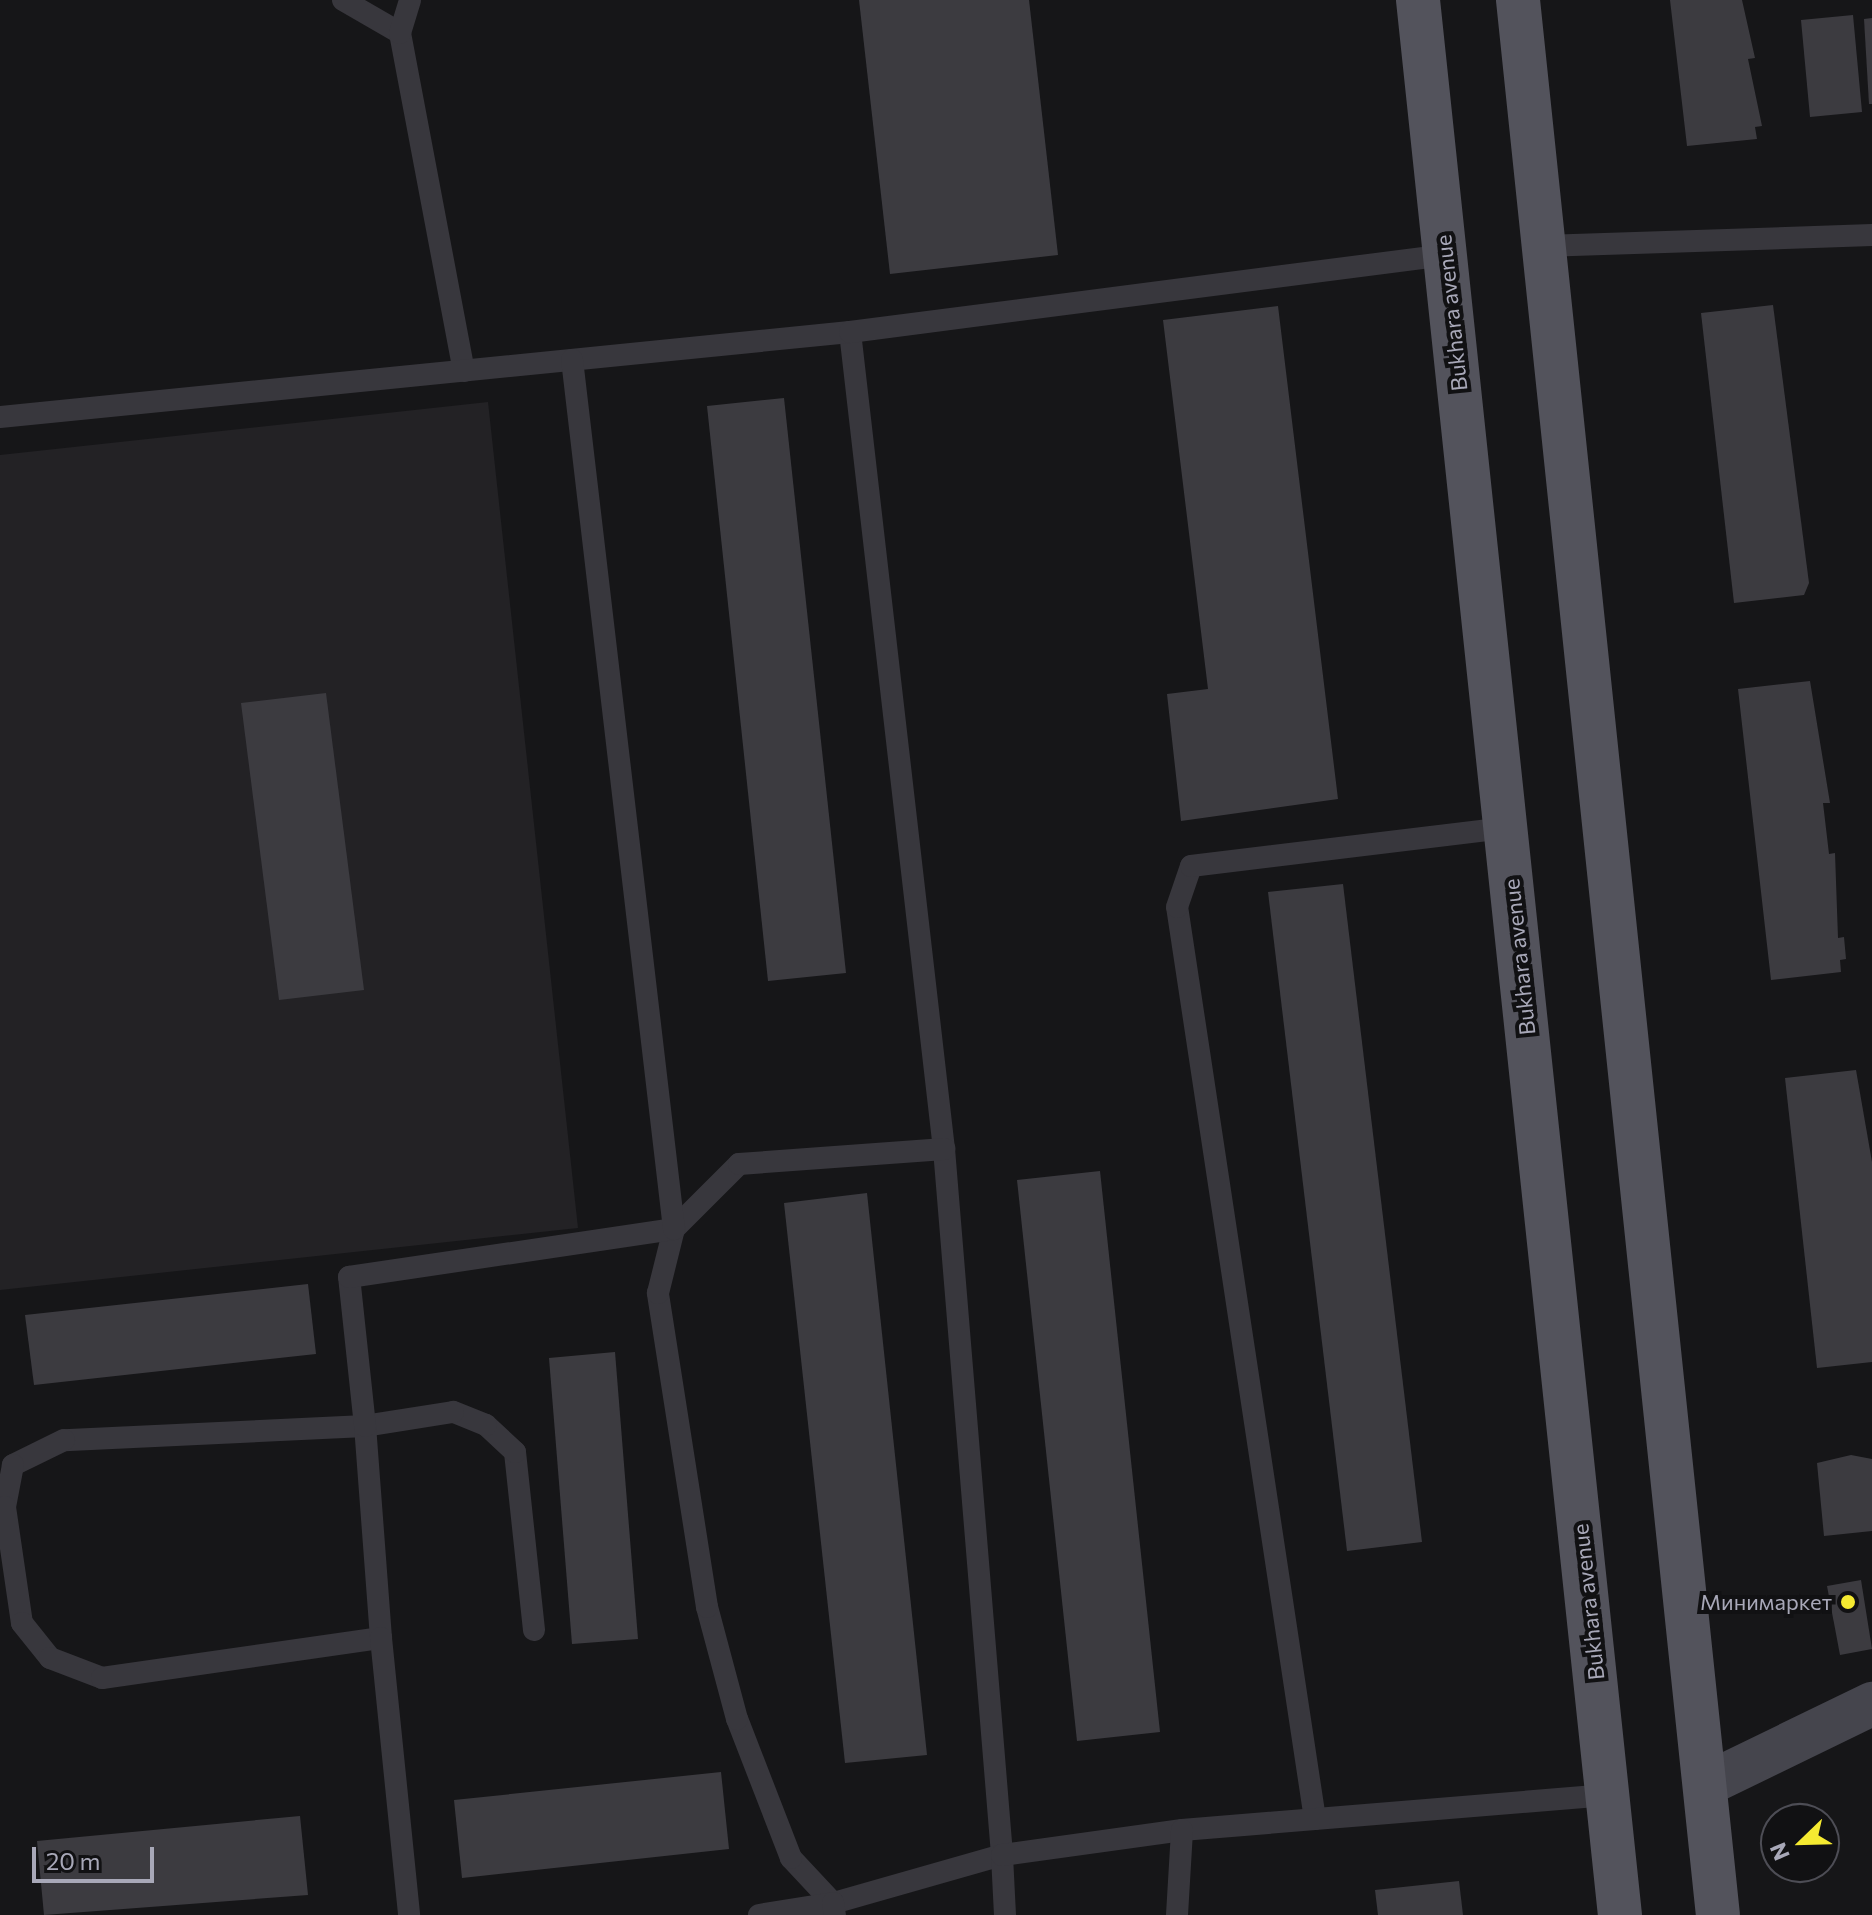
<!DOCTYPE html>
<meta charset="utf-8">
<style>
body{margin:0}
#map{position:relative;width:1872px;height:1915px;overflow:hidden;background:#161618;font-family:Commissioner,sans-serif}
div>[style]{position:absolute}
.built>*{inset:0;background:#232225}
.building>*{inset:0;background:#3c3b40}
.lane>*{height:22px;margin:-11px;padding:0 11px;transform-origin:11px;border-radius:11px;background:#38373d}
.secondary>*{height:44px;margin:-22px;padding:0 22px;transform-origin:22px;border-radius:22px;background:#45454d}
.primary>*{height:44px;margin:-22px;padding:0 22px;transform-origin:22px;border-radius:22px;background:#53535c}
.dots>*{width:22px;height:22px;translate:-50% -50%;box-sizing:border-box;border:4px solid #111113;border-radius:50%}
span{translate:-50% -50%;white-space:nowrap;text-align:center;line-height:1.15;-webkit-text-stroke:8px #111113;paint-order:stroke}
.street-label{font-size:22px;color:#a8a8b8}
.poi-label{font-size:22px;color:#a8a8b8}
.right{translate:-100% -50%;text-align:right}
.north{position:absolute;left:1760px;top:1803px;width:80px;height:80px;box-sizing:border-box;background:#111113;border:2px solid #4d4d55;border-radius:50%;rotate:247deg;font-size:22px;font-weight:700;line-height:32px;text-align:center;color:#a8a8b8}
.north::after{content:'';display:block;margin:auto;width:28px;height:36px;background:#f5ea31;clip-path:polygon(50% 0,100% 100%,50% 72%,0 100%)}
.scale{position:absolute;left:32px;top:1847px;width:122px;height:36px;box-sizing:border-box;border:4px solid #a8a8b8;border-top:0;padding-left:10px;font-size:24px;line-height:28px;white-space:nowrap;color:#a8a8b8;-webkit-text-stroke:6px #111113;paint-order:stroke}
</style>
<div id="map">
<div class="built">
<div style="clip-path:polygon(488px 402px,578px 1228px,0 1290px,0 455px)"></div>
</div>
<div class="building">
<div style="clip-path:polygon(859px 0,1029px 0,1058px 255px,890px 274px)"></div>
<div style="clip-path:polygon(1670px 0,1742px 0,1755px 58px,1748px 59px,1762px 126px,1755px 127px,1757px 139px,1687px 146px)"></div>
<div style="clip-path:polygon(1853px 15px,1862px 112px,1810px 117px,1801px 20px)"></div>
<div style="clip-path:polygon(1872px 18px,1872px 104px,1869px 104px,1864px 19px)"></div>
<div style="clip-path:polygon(1773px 305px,1809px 583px,1804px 595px,1734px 603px,1701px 313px)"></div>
<div style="clip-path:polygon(1278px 306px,1338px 799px,1181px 821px,1167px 694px,1208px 689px,1163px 320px)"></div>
<div style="clip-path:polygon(784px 398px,846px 973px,768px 981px,707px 406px)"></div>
<div style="clip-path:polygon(1810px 681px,1830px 803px,1823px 803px,1829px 854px,1835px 853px,1838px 938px,1844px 937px,1846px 959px,1840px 960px,1841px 972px,1771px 980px,1738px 689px)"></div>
<div style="clip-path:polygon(326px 693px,364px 990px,279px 1000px,241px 703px)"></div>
<div style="clip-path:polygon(1343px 884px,1422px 1542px,1347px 1551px,1268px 892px)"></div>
<div style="clip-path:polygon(1856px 1070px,1872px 1162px,1872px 1362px,1817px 1368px,1785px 1078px)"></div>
<div style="clip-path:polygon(1100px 1171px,1160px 1732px,1077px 1741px,1017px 1180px)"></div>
<div style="clip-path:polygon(867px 1193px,927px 1755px,845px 1763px,784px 1203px)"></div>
<div style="clip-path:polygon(308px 1284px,316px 1354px,34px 1385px,25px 1315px)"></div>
<div style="clip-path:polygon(615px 1352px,638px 1639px,572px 1644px,549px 1358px)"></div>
<div style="clip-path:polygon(1851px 1455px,1872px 1459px,1872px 1531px,1824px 1536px,1817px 1463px)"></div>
<div style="clip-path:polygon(1861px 1580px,1872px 1649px,1840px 1655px,1827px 1586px)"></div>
<div style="clip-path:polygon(721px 1772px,729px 1849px,462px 1878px,454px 1800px)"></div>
<div style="clip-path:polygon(300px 1816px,308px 1895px,44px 1915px,37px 1841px)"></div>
<div style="clip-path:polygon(1459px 1881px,1463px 1915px,1378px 1915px,1375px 1890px)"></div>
</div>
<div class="lane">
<div style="left:343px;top:0;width:66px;rotate:30.1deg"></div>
<div style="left:400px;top:33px;width:344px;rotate:79.3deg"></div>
<div style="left:400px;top:33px;width:34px;rotate:-73deg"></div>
<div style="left:1543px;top:246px;width:329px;rotate:-1.9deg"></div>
<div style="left:850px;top:332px;width:822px;rotate:83.44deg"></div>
<div style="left:0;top:417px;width:854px;rotate:-5.71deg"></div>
<div style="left:850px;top:332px;width:600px;rotate:-7.37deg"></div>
<div style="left:944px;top:1149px;width:708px;rotate:85.3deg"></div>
<div style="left:1002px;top:1855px;width:176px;rotate:164.1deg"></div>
<div style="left:833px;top:1903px;width:62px;rotate:-133deg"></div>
<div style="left:791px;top:1858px;width:149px;rotate:-111.2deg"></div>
<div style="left:737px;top:1719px;width:116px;rotate:-105deg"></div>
<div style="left:707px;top:1607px;width:318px;rotate:-98.9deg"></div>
<div style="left:658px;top:1293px;width:66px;rotate:-76deg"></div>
<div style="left:674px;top:1229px;width:92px;rotate:-45deg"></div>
<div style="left:739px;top:1164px;width:206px;rotate:-4.2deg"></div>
<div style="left:534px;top:1630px;width:179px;rotate:-96.1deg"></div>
<div style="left:515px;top:1452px;width:40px;rotate:-137deg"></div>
<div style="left:486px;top:1425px;width:35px;rotate:-158deg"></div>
<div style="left:453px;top:1412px;width:89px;rotate:171deg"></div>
<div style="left:365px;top:1426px;width:301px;rotate:177.3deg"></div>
<div style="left:64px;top:1440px;width:57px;rotate:153.9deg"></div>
<div style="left:13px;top:1465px;width:43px;rotate:100.8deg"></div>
<div style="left:5px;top:1507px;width:117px;rotate:81.7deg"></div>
<div style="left:22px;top:1623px;width:45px;rotate:51.3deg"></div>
<div style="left:50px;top:1658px;width:56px;rotate:21deg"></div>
<div style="left:102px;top:1678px;width:282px;rotate:-8.2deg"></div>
<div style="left:381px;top:1638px;width:213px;rotate:-94.3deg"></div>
<div style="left:365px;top:1426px;width:150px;rotate:-96.1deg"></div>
<div style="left:349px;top:1277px;width:329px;rotate:-8.4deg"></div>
<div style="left:674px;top:1229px;width:875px;rotate:-96.69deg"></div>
<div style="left:381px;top:1638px;width:278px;rotate:84.2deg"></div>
<div style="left:1315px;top:1819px;width:922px;rotate:-98.6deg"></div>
<div style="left:1177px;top:907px;width:43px;rotate:-71.1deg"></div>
<div style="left:1191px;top:866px;width:317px;rotate:-6.9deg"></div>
<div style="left:759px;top:1915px;width:75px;rotate:-9.2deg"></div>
<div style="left:833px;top:1903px;width:12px;rotate:81deg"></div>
<div style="left:1005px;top:1915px;width:60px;rotate:-92.9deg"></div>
<div style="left:1002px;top:1855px;width:182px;rotate:-7.9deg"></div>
<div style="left:1182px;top:1830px;width:427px;rotate:-4.7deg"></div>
<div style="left:1177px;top:1915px;width:85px;rotate:-86.6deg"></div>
</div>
<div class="secondary">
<div style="left:1705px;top:1785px;width:186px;rotate:-25.9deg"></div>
</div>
<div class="primary">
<div style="left:1418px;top:0;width:1926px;rotate:83.98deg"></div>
<div style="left:1518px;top:0;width:1925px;rotate:84.04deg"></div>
</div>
<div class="dots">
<div style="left:1848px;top:1602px;background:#f5ea31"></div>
</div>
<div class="street-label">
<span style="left:1451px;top:313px;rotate:-96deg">Bukhara avenue</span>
<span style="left:1519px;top:957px;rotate:-96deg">Bukhara avenue</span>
<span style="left:1588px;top:1602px;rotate:-96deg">Bukhara avenue</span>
</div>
<div class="poi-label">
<span class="right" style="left:1832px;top:1602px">Минимаркет</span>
</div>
<div class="north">N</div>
<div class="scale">20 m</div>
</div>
